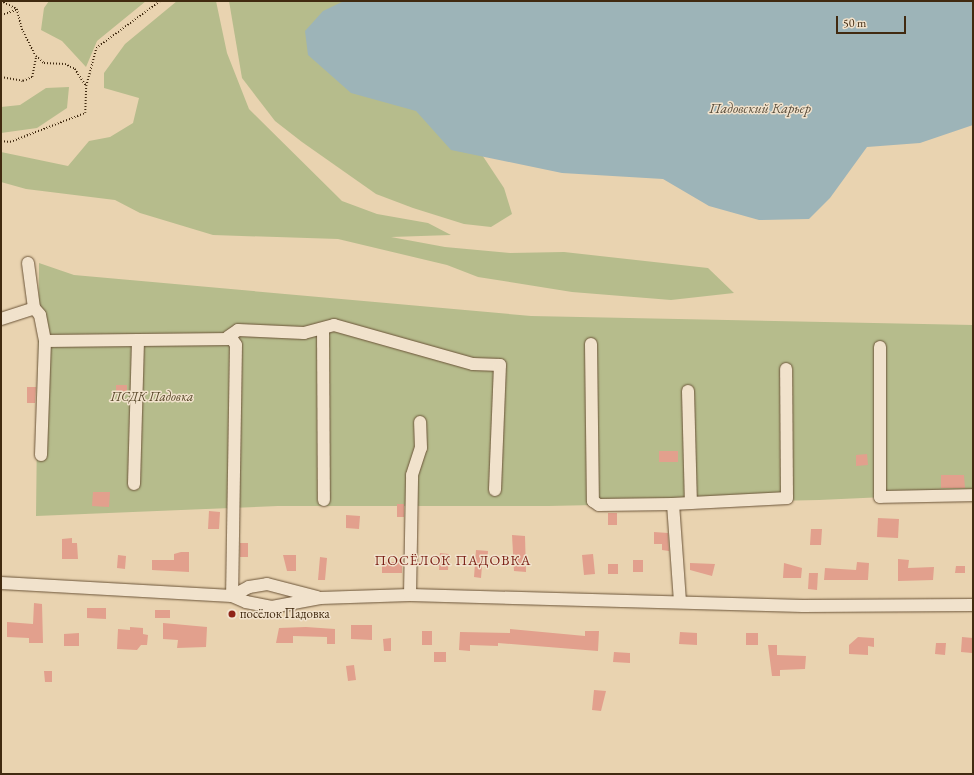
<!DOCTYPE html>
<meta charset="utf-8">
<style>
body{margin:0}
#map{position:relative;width:974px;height:775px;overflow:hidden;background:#e9d3b0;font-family:"EB Garamond",serif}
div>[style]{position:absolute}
.green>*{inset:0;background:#b6bc8c}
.water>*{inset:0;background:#9db4b8}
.building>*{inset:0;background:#e2a08d}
.path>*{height:1.5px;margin-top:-0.75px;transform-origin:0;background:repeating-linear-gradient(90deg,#412a10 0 1px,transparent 0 3px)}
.roads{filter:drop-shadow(0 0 1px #6b5438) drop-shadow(0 0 1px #6b5438)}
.minor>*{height:12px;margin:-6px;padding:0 6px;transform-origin:6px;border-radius:6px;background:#f1e2cc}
.dots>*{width:11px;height:11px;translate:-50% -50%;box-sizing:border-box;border:2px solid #f1e2cc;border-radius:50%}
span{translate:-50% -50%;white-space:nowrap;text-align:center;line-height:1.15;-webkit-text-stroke:3px #f1e2cc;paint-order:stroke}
.park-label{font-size:13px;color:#584729;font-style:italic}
.poi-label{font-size:13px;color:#412a10}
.left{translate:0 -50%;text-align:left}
.water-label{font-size:14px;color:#584c3a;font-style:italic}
.neighbourhood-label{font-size:14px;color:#7a1f14;letter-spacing:1px}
.frame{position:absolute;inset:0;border:2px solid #412a10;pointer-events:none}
.scale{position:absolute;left:836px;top:16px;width:70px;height:18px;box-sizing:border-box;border:2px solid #412a10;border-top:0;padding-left:5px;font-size:12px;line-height:14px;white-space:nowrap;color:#412a10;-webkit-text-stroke:3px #f1e2cc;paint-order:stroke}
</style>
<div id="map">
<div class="green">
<div style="clip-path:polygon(49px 1px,146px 1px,97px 41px,86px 67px,62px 41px,41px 30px,44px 8px)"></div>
<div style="clip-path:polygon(177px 1px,216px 1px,227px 53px,249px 109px,342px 201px,377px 214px,428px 223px,451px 235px,391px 237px,445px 247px,510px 253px,564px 252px,708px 268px,734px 293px,671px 300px,572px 292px,478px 277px,447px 265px,338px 239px,213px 235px,140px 213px,115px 200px,26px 189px,1px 182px,1px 152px,68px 166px,89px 141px,110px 137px,133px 123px,139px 98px,104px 88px,104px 73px,125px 44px)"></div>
<div style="clip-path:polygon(229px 1px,380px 1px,504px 188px,512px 214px,491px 227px,464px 224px,413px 208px,376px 194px,302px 142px,275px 121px,242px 78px)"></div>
<div style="clip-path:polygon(69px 87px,67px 108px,37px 128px,1px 133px,1px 107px,20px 105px,46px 88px)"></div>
<div style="clip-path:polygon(39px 263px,74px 275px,531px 316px,973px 325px,973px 493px,819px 500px,549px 506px,278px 506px,36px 516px)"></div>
</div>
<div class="water">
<div style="clip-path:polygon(344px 1px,973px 1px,973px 125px,920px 143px,867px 147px,830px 198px,809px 219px,759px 220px,709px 206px,663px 179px,562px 173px,451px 150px,416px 111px,351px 93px,308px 55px,305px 31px,323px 11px)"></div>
</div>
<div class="building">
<div style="clip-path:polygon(116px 385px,127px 385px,127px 394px,116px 394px)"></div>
<div style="clip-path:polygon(27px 387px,36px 387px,35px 403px,27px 403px)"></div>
<div style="clip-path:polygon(659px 451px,678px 451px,678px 462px,659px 462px)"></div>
<div style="clip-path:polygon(867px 454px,868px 465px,856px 466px,856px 455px)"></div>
<div style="clip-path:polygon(941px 475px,964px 475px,965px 488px,941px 488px)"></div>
<div style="clip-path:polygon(93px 492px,110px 492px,109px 507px,92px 506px)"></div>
<div style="clip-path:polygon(397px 504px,404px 504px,404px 517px,397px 517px)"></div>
<div style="clip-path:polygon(209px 511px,220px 512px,219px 529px,208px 529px)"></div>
<div style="clip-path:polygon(608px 513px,617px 513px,617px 525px,608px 525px)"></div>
<div style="clip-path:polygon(346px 515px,360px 516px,359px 529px,346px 528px)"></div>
<div style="clip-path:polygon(878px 518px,899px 519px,898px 538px,877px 537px)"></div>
<div style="clip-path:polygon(811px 529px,822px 529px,821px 545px,810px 545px)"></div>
<div style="clip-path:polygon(654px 532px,668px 533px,669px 551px,662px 550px,662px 544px,654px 544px)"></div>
<div style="clip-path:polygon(512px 535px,525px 536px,526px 572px,514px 571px)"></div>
<div style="clip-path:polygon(72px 538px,72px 543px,77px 543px,78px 559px,62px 559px,62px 539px)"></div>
<div style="clip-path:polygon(240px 543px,248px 543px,248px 557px,240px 557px)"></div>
<div style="clip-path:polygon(476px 550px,488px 551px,487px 566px,482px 566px,481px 578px,474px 577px)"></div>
<div style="clip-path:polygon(181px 552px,189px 552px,189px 572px,152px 570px,152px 560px,174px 560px,174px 554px)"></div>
<div style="clip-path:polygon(440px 553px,449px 554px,448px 570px,439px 570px)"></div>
<div style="clip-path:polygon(593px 554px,595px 574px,584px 575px,582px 555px)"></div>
<div style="clip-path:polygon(118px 555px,126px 556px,125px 569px,117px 568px)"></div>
<div style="clip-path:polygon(283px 555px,296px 555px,296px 571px,287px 571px)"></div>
<div style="clip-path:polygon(320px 557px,327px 558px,325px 580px,318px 580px)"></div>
<div style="clip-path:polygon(898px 559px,909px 560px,908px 568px,934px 567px,933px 580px,898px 581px)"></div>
<div style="clip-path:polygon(633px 560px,643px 560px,643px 572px,633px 572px)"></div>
<div style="clip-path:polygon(382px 562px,402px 562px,402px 573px,382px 573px)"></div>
<div style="clip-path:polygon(857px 562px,869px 563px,868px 580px,824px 580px,825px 568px,856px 570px)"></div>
<div style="clip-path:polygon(690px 563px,715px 564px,712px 576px,690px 570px)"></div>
<div style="clip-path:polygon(784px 563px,802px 568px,801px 578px,783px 578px)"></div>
<div style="clip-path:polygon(608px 564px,618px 564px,618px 574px,608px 574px)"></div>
<div style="clip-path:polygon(956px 566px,965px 566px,965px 573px,955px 573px)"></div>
<div style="clip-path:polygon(809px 573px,818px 573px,817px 590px,808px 589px)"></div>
<div style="clip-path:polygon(34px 603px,42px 604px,43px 643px,29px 643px,29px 638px,7px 637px,7px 622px,33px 624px)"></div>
<div style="clip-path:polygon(87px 608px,106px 608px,106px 619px,87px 618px)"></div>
<div style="clip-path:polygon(155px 610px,170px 610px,170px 618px,155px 618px)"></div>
<div style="clip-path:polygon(163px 623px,207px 627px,206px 647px,177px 648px,178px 640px,163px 639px)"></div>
<div style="clip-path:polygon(351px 625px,372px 625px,372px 640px,351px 639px)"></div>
<div style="clip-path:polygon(130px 627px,143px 628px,143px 634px,148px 635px,147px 645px,141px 645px,137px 650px,117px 649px,118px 629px,130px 630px)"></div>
<div style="clip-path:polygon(306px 627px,335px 629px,335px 644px,327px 644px,327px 637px,293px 636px,293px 643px,276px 643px,279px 628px)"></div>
<div style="clip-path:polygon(510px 629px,585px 636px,585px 631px,599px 631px,598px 651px,498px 643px,498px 646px,470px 645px,470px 651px,459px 650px,460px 632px,510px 633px)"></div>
<div style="clip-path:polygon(422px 631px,432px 631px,432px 645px,422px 645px)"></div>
<div style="clip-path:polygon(680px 632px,697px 633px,697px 645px,679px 644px)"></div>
<div style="clip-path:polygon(79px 633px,79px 646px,64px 646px,64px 634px)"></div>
<div style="clip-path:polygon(746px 633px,758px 633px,758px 645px,746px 645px)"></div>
<div style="clip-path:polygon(858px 637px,874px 638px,874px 647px,868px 646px,868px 655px,849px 654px,849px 645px)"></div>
<div style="clip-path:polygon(962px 637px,973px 638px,972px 653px,961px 652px)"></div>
<div style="clip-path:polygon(391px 638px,391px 651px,384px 651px,383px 639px)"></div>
<div style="clip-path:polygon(936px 643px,946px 643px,945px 655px,935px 654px)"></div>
<div style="clip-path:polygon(768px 645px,777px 645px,777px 655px,806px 656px,805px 669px,780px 670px,780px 676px,772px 676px)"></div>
<div style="clip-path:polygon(434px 652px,446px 652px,446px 662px,434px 662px)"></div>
<div style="clip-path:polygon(614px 652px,630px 653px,630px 663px,613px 662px)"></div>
<div style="clip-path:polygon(354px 665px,356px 680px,348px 681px,346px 666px)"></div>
<div style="clip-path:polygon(44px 671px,52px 671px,52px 682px,45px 682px)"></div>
<div style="clip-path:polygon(594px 690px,606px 691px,601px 711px,592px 710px)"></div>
</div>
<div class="path">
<div style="left:1px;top:1px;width:18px;rotate:27deg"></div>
<div style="left:17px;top:9px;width:21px;rotate:76deg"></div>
<div style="left:22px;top:29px;width:30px;rotate:63deg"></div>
<div style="left:36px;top:56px;width:11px;rotate:41deg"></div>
<div style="left:44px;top:63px;width:21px;rotate:3deg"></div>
<div style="left:65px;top:64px;width:11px;rotate:27deg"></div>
<div style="left:75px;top:69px;width:20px;rotate:57deg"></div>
<div style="left:1px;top:15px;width:16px;rotate:-18deg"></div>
<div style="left:1px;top:77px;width:22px;rotate:10deg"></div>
<div style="left:23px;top:81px;width:10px;rotate:-24deg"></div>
<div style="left:32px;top:77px;width:21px;rotate:-79deg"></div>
<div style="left:1px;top:141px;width:9px;rotate:6deg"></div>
<div style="left:10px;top:142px;width:80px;rotate:-21.1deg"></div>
<div style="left:85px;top:113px;width:27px;rotate:-88deg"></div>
<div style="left:86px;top:86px;width:39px;rotate:-75deg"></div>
<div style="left:96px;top:48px;width:79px;rotate:-36.3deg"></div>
</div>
<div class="roads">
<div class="minor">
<div style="left:28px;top:263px;width:45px;rotate:82.4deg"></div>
<div style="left:1px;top:319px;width:35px;rotate:-18deg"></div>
<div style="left:34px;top:308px;width:9px;rotate:49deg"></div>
<div style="left:40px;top:315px;width:26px;rotate:79deg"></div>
<div style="left:323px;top:329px;width:171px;rotate:89.7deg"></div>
<div style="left:228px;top:337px;width:12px;rotate:-35deg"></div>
<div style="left:238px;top:330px;width:66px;rotate:2.6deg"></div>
<div style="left:304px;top:333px;width:31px;rotate:-15deg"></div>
<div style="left:334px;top:325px;width:144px;rotate:15.7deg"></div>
<div style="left:473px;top:364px;width:27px;rotate:2deg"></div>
<div style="left:500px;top:365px;width:125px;rotate:92.3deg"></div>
<div style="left:591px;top:344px;width:157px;rotate:89.3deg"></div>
<div style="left:593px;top:501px;width:7px;rotate:34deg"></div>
<div style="left:599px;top:505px;width:74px;rotate:-0.8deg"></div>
<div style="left:673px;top:504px;width:98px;rotate:85.9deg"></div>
<div style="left:880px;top:347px;width:150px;rotate:90deg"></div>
<div style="left:880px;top:497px;width:93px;rotate:-1.2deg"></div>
<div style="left:688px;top:391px;width:112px;rotate:88.5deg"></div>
<div style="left:41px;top:455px;width:114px;rotate:-88deg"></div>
<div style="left:45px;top:341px;width:187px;rotate:-0.6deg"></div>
<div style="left:232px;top:339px;width:7px;rotate:56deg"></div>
<div style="left:236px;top:345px;width:251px;rotate:90.9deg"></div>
<div style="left:134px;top:484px;width:144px;rotate:-88.4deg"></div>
<div style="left:673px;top:504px;width:114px;rotate:-3deg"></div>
<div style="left:787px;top:498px;width:129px;rotate:-90.4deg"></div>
<div style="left:1px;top:583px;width:231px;rotate:3.2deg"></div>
<div style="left:232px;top:596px;width:15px;rotate:23deg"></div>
<div style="left:246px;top:602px;width:26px;rotate:11deg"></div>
<div style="left:272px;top:607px;width:49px;rotate:-10.6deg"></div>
<div style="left:320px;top:598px;width:90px;rotate:-1.9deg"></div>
<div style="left:410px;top:595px;width:393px;rotate:1.6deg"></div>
<div style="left:803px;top:606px;width:170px;rotate:-0.3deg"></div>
<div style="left:410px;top:595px;width:120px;rotate:-89deg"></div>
<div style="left:412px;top:475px;width:28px;rotate:-72deg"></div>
<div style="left:421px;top:448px;width:26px;rotate:-92deg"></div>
<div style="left:232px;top:596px;width:19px;rotate:-28deg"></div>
<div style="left:249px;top:587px;width:18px;rotate:-9deg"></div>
<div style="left:267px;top:584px;width:52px;rotate:14.6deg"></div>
</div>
</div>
<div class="dots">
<div style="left:232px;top:614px;background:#8f2418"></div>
</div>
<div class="park-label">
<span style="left:152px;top:397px">ПСДК Падовка</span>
</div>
<div class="poi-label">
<span class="left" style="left:240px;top:614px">посёлок Падовка</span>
</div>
<div class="water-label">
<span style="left:760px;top:108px">Падовский Карьер</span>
</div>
<div class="neighbourhood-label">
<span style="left:453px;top:560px">ПОСЁЛОК ПАДОВКА</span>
</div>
<div class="frame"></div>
<div class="scale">50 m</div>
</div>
